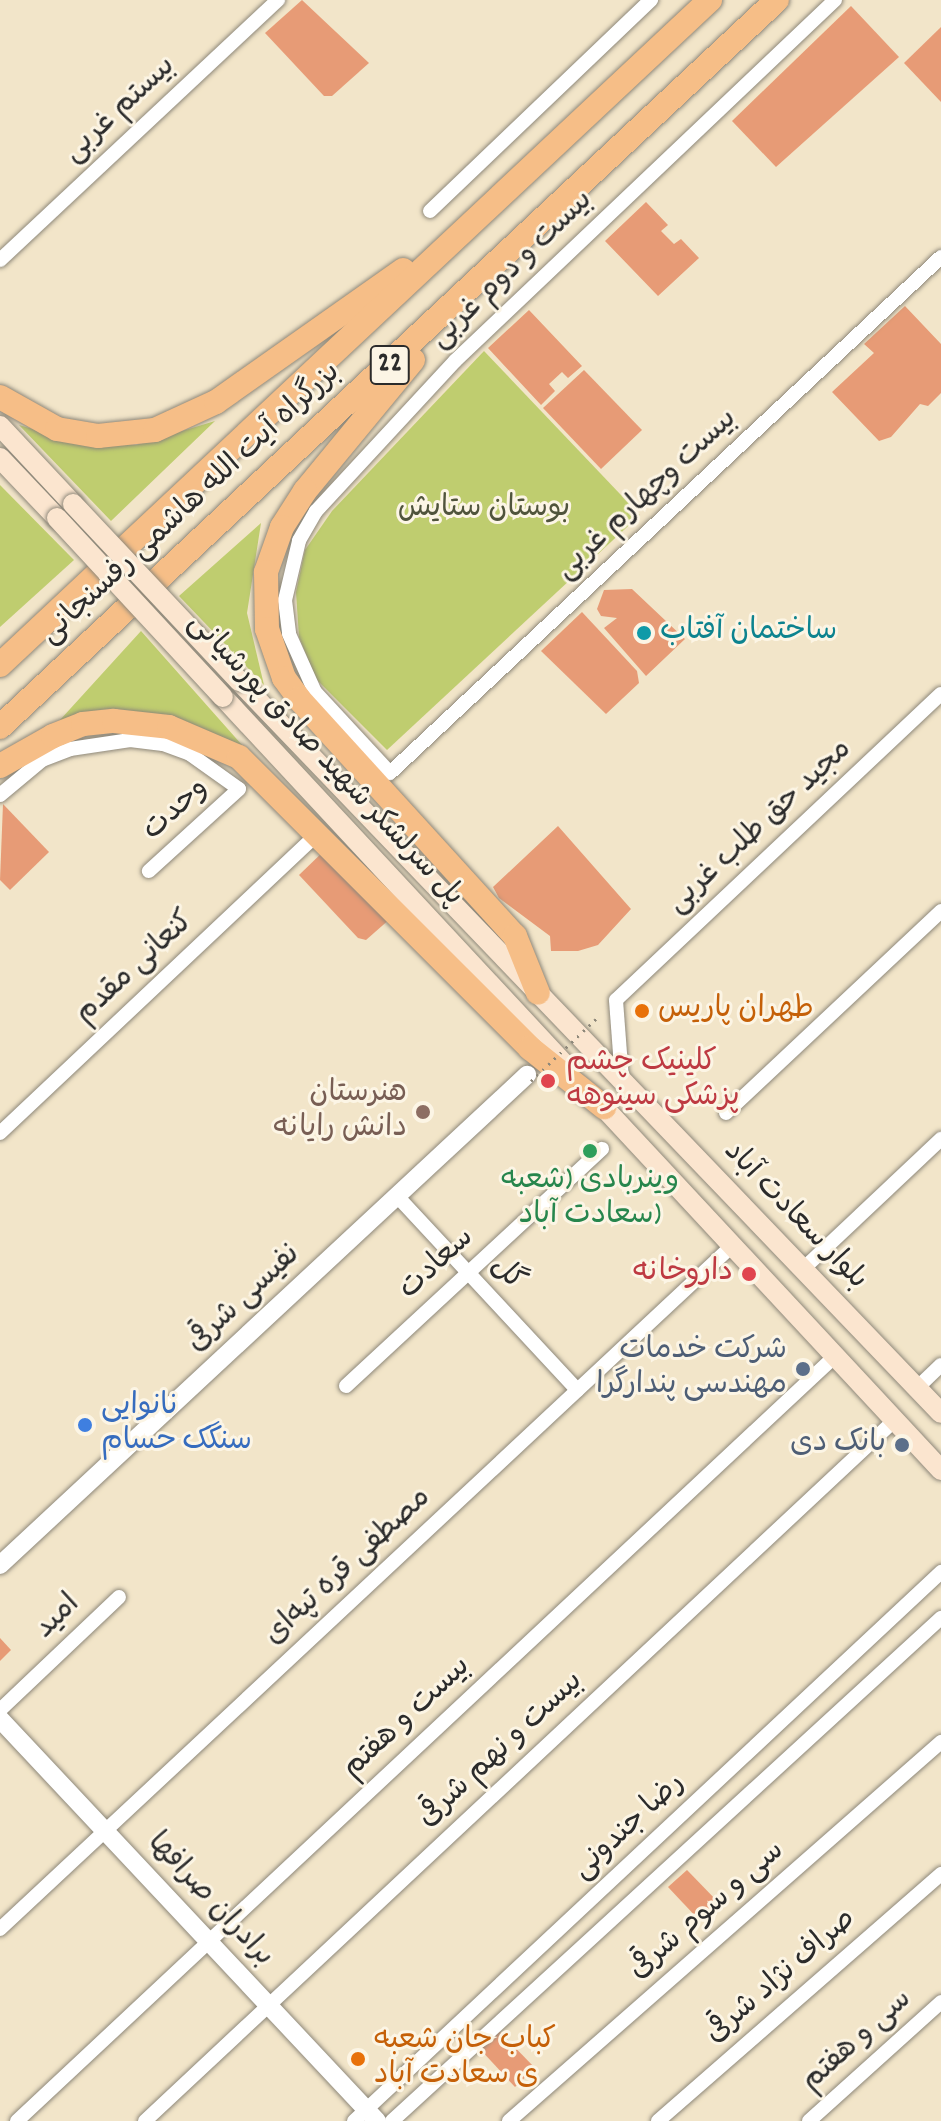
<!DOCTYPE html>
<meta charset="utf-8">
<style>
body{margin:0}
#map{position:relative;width:941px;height:2121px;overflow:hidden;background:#f2e5c9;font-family:Dekko,"Playpen Sans Arabic",sans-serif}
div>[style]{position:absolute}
.green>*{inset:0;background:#bfcd6f}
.building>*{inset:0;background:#e79b76}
.roads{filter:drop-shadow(0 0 2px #8e887a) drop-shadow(0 0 2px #8e887a)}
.minor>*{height:14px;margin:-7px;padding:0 7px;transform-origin:7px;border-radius:7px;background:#fff}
.tertiary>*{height:18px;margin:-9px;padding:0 9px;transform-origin:9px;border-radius:9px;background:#fff}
.secondary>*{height:20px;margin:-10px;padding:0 10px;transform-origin:10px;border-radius:10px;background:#fbe5cf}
.trunk>*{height:24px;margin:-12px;padding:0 12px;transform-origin:12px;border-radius:12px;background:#f6be87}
.path-bridge>*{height:3px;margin-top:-1.5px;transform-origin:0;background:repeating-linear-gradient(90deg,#8e887a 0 2px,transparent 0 8px)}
.bridges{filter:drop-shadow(0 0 2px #8e887a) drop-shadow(0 0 2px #8e887a)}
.secondary-bridge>*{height:20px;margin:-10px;padding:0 10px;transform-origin:10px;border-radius:10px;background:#fbe5cf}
.dots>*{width:22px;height:22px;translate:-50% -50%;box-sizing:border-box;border:4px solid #fcf5e5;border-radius:50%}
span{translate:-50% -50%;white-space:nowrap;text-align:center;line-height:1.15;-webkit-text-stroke:6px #fcf5e5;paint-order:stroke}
.shield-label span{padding:2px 6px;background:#fcf5e5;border:2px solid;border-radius:6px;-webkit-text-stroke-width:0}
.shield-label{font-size:28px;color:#2b2b2b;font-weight:700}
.street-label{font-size:30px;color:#2b2b2b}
.park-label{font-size:30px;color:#50543c}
.culture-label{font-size:30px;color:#0d838f}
.left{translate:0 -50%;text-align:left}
.food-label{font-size:30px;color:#c56008}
.health-label{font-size:30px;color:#be3a42}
.right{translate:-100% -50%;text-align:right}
.education-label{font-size:30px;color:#785e54}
.leisure-label{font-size:30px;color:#27864d}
.service-label{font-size:30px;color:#4e5e75}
.shop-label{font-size:30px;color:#366cbe}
</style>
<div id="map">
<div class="green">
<div style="clip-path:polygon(484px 351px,640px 515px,387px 750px,316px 679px,299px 637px,296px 592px,305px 550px,332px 511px)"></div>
<div style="clip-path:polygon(215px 421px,111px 521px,19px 425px,67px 439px,136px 445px)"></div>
<div style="clip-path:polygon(0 485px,74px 560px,0 627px)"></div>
<div style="clip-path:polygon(261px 523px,247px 613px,264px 685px,179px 596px)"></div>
<div style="clip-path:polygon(141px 631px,242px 745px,161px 714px,60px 720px)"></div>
</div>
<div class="building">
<div style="clip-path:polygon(302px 0,369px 63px,332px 96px,324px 96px,265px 33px)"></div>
<div style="clip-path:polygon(851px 6px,899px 57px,776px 167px,732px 121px)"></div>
<div style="clip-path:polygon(941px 27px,941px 102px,904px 63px)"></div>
<div style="clip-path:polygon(646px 202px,668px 225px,661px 231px,674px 244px,681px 239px,699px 258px,658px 296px,605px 241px)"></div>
<div style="clip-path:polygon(905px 306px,941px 344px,941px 393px,928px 406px,920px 404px,891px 437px,879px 441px,832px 392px,874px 353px,864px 344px)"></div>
<div style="clip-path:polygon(529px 310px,582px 366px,568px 378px,562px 372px,549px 384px,555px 391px,541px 405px,488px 348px)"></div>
<div style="clip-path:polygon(584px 370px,642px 430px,601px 469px,543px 408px)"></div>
<div style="clip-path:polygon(632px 589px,685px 639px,646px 676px,604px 628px,617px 618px,601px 616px,597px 609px,604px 590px)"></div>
<div style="clip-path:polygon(582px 612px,637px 671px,639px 683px,606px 714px,541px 651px)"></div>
<div style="clip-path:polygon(3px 804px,49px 852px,10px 890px,0 880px)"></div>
<div style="clip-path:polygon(558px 826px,631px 909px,598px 945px,578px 951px,551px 951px,550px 936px,499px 898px,493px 887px)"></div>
<div style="clip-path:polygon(327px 848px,391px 918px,366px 940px,358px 938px,299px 875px)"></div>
<div style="clip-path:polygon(0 1638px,11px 1650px,0 1661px)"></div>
<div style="clip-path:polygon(687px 1870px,718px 1902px,699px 1920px,668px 1887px)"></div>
<div style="clip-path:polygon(498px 2030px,535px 2068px,515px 2087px,479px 2048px)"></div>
</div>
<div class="roads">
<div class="minor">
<div style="left:835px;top:0;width:524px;rotate:136.47deg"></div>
<div style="left:455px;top:361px;width:205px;rotate:132.8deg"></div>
<div style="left:316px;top:511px;width:34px;rotate:120deg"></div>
<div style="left:299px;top:541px;width:61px;rotate:103.3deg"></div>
<div style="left:285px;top:600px;width:34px;rotate:83deg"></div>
<div style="left:289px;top:634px;width:64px;rotate:65.9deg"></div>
<div style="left:315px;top:692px;width:110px;rotate:47.2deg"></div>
<div style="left:390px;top:773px;width:755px;rotate:-43.12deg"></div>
<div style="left:430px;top:211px;width:306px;rotate:-43.7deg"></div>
<div style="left:0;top:260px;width:381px;rotate:-43.1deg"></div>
<div style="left:0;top:795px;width:55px;rotate:-39.8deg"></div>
<div style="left:42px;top:760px;width:30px;rotate:-21deg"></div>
<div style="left:70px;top:749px;width:61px;rotate:-8.5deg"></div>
<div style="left:130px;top:740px;width:33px;rotate:7deg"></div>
<div style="left:163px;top:744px;width:29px;rotate:20deg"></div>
<div style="left:190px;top:754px;width:60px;rotate:35.5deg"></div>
<div style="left:239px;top:789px;width:122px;rotate:137.7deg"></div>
<div style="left:622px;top:1080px;width:80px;rotate:-94.3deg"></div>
<div style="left:616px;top:1000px;width:446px;rotate:-43.3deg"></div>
<div style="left:726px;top:1113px;width:295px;rotate:-43.2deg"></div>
<div style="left:0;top:1133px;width:423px;rotate:-43.3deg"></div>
<div style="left:397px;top:1196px;width:265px;rotate:47.1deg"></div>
<div style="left:803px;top:1269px;width:190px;rotate:-43.3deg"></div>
<div style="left:346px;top:1386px;width:349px;rotate:-42.8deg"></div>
<div style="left:917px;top:1388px;width:33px;rotate:-44deg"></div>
<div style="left:0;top:1710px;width:164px;rotate:-43.5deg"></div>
<div style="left:0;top:1929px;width:1003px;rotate:-43.02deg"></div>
<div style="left:17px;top:2121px;width:1120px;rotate:-43.08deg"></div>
<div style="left:145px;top:2121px;width:1027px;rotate:-43.07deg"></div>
<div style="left:354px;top:2121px;width:804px;rotate:-43.08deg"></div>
<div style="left:392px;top:2121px;width:745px;rotate:-42.5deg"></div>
<div style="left:509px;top:2121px;width:575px;rotate:-41.26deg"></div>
<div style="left:658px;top:2121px;width:376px;rotate:-41.1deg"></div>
<div style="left:809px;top:2121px;width:178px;rotate:-42deg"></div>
</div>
<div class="tertiary">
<div style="left:0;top:1565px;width:720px;rotate:-42.92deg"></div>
<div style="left:0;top:1719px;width:551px;rotate:46.84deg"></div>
</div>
<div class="secondary">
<div style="left:0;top:426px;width:107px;rotate:46.9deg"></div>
<div style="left:0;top:458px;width:83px;rotate:46.5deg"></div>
<div style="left:239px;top:681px;width:1014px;rotate:46.2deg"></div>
<div style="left:223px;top:697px;width:507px;rotate:47.08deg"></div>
<div style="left:595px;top:1098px;width:508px;rotate:47.07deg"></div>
</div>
<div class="trunk">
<div style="left:413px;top:360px;width:170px;rotate:129.5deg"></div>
<div style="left:305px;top:491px;width:43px;rotate:122.6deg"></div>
<div style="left:282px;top:527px;width:48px;rotate:109.6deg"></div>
<div style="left:266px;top:572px;width:57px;rotate:89deg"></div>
<div style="left:267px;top:629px;width:52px;rotate:70.9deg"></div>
<div style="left:284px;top:678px;width:26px;rotate:54deg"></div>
<div style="left:299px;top:699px;width:321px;rotate:47.7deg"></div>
<div style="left:515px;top:936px;width:61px;rotate:68deg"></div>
<div style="left:0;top:397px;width:65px;rotate:29.3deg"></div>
<div style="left:57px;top:429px;width:42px;rotate:9.7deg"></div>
<div style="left:98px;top:436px;width:57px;rotate:-6deg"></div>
<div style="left:155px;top:430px;width:67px;rotate:-24.7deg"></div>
<div style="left:216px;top:402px;width:229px;rotate:-35.2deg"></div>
<div style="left:0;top:665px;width:973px;rotate:-43.13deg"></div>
<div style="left:0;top:727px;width:1064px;rotate:-43.1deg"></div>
<div style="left:0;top:766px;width:61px;rotate:-29.5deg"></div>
<div style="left:53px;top:736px;width:32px;rotate:-22deg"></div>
<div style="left:83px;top:724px;width:31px;rotate:-6deg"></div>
<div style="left:114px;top:721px;width:55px;rotate:6.2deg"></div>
<div style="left:169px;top:727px;width:76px;rotate:23.2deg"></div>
<div style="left:239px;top:757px;width:412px;rotate:45deg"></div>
<div style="left:530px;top:1048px;width:95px;rotate:38.6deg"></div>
</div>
</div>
<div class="path-bridge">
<div style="left:531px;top:1081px;width:93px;rotate:-43.7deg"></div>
</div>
<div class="bridges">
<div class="secondary-bridge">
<div style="left:73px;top:504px;width:243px;rotate:46.8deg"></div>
<div style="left:57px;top:518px;width:244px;rotate:47.2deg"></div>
</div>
</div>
<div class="dots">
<div style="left:644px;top:633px;background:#0f9aa8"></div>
<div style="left:642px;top:1011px;background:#e8710a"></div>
<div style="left:548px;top:1081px;background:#e0444e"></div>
<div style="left:423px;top:1112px;background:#8d6e63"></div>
<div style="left:590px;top:1151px;background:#2e9e5b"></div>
<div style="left:749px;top:1274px;background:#e0444e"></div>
<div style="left:803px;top:1369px;background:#5c6f8a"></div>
<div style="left:85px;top:1425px;background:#3f7fe0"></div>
<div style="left:902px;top:1445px;background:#5c6f8a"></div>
<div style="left:358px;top:2059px;background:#e8710a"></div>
</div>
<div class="shield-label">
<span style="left:390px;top:365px">22</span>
</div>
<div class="street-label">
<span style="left:121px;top:111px;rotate:-43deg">بیستم غربی</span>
<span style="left:513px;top:271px;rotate:-44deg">بیست و دوم غربی</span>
<span style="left:648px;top:496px;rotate:-43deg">بیست وچهارم غربی</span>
<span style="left:192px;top:505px;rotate:-43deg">بزرگراه آیت الله هاشمی رفسنجانی</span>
<span style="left:324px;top:761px;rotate:47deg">پل سرلشکر شهید صادق پورشیانی</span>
<span style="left:177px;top:811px;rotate:-42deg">وحدت</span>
<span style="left:761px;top:828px;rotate:-43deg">مجید حق طلب غربی</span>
<span style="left:136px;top:969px;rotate:-43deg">کنعانی مقدم</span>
<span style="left:794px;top:1217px;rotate:46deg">بلوار سعادت آباد</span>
<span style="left:438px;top:1265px;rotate:-43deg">سعادت</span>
<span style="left:506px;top:1275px;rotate:47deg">گل</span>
<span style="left:245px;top:1300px;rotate:-43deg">نفیسی شرقی</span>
<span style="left:349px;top:1568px;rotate:-43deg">مصطفی قره تپه‌ای</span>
<span style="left:59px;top:1618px;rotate:-44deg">امید</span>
<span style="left:408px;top:1719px;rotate:-43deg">بیست و هفتم</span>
<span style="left:502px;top:1751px;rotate:-43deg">بیست و نهم شرقی</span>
<span style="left:630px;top:1828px;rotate:-43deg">رضا جندونی</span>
<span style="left:209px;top:1901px;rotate:47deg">برادران صرافها</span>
<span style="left:708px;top:1912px;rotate:-41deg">سی و سوم شرقی</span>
<span style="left:782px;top:1978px;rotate:-41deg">صراف‌ نژاد شرقی</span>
<span style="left:858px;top:2042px;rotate:-42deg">سی و هفتم</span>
</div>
<div class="park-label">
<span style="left:484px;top:510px">بوستان ستایش</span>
</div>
<div class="culture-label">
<span class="left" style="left:660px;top:633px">ساختمان آفتاب</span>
</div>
<div class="food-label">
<span class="left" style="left:658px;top:1011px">طهران پاریس</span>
<span class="left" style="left:374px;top:2059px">کباب جان شعبه<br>ی سعادت آباد</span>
</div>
<div class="health-label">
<span class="left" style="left:566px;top:1081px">کلینیک چشم<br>پزشکی سینوهه</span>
<span class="right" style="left:733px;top:1274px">داروخانه</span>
</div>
<div class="education-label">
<span class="right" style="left:407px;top:1112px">هنرستان<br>دانش رایانه</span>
</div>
<div class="leisure-label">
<span style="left:590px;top:1199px">وینربادی (شعبه<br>سعادت آباد)</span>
</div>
<div class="service-label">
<span class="right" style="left:787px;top:1369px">شرکت خدمات<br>مهندسى پندارگرا</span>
<span class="right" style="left:886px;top:1445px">بانک دی</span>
</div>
<div class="shop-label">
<span class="left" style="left:101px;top:1425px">نانوایی<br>سنگک حسام</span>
</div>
</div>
